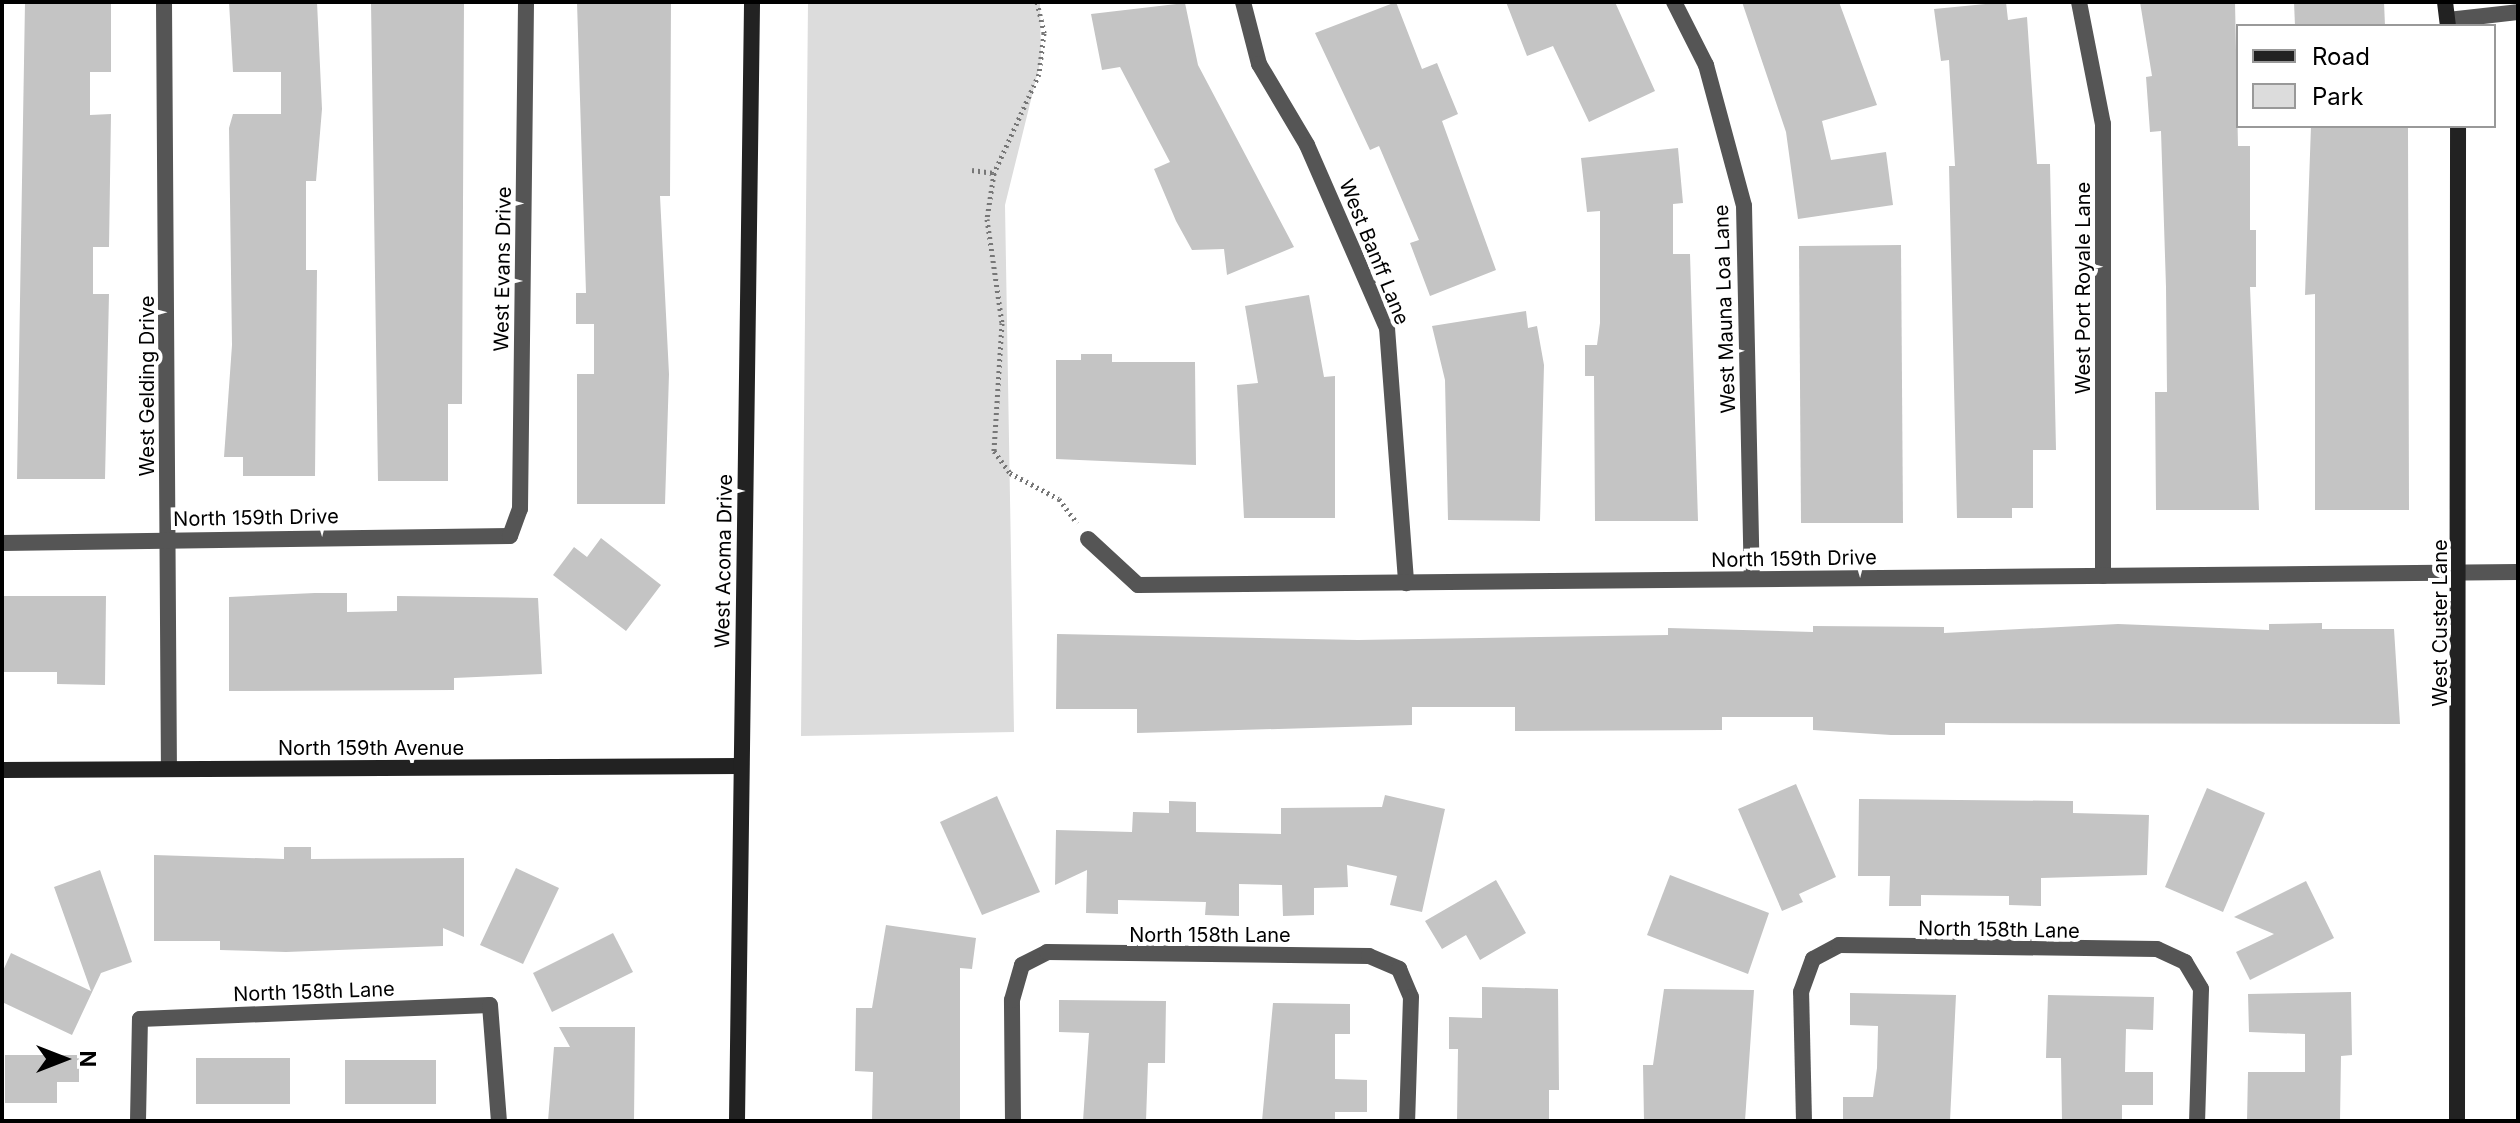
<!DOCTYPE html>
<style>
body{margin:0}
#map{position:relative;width:2520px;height:1123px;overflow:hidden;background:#fff;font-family:Inter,sans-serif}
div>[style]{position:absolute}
.green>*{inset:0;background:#dcdcdc}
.building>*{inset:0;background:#c4c4c4}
.path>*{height:5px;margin-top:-2.5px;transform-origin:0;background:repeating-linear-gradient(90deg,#777 0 2px,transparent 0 6px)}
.street>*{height:16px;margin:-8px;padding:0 8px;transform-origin:8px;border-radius:8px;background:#555}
.secondary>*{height:16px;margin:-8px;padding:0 8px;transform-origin:8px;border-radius:8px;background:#222}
span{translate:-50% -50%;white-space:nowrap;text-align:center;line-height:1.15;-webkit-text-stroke:8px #fff;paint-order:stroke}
.street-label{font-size:20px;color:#000}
.frame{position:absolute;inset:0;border:4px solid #000;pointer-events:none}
.legend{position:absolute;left:2236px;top:24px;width:260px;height:104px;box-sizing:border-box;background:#fff;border:2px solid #999;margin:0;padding:10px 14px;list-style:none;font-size:24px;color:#000}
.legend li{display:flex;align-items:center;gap:16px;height:40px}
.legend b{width:40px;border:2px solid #999}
.north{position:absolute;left:24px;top:1019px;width:80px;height:80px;-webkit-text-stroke:6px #fff;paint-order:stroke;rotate:90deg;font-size:22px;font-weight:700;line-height:32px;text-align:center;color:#000}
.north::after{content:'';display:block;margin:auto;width:28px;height:36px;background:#000;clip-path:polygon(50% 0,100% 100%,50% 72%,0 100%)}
</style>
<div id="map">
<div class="green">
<div style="clip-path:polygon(808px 2px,1040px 2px,1041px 59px,1005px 205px,1014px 732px,801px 736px)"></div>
</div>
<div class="building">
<div style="clip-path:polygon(25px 2px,111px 2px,111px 72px,90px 72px,90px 115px,111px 114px,109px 247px,93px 247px,93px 294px,109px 294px,105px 479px,17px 479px)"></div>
<div style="clip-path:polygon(229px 2px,317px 2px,322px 109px,316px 181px,306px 181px,306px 270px,317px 270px,315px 476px,243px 476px,243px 457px,224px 457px,232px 345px,229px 128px,233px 114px,281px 114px,281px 72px,233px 72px)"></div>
<div style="clip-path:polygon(371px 2px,464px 2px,462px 404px,448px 404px,448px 481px,378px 481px)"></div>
<div style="clip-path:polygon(577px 2px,671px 2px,670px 196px,660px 196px,669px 374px,665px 504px,577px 504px,577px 374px,594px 374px,594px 324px,576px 324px,576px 293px,586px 293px)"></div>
<div style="clip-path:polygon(1396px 2px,1422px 69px,1437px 63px,1458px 114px,1442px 121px,1496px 270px,1430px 296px,1410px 243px,1419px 240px,1379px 146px,1370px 150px,1315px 33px)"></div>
<div style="clip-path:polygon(1506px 2px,1615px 2px,1655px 91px,1589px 122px,1553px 46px,1527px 56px)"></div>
<div style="clip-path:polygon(1742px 2px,1839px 2px,1877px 105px,1822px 121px,1831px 160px,1886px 152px,1893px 205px,1798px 219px,1786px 132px)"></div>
<div style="clip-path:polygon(2006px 2px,2008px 20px,2027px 17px,2037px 164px,2050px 164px,2056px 450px,2033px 450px,2033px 508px,2012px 508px,2012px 518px,1957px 518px,1949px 166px,1955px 166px,1949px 60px,1941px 61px,1934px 9px)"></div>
<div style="clip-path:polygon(2140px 2px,2235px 2px,2238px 146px,2250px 146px,2250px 230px,2256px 230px,2256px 287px,2250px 287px,2259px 510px,2156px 510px,2155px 392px,2167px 392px,2166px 287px,2161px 131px,2150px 132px,2146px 77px,2152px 76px)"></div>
<div style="clip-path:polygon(2294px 2px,2384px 2px,2385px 26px,2295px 26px)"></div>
<div style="clip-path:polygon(1185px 3px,1198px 65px,1294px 247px,1227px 275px,1224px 249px,1192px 250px,1176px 221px,1154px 169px,1170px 162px,1120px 67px,1102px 70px,1091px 14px)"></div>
<div style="clip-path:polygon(2311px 126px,2408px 126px,2409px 510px,2315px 510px,2315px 294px,2305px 295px)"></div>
<div style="clip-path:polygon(1678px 148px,1683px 203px,1673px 204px,1673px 254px,1690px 254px,1698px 521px,1595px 521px,1594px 376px,1585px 376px,1585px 345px,1597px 345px,1600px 323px,1600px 211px,1587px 212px,1581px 158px)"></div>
<div style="clip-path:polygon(1901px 245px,1903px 523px,1801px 523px,1799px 246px)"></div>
<div style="clip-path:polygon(1309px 295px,1324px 377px,1335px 376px,1335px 518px,1244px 518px,1237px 385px,1258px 383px,1245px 306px)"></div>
<div style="clip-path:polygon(1526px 311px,1528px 328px,1537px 326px,1544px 365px,1540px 521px,1448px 520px,1445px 380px,1432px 326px)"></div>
<div style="clip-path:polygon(1081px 354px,1112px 354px,1112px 362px,1195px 362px,1196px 465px,1056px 459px,1056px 360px,1081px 360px)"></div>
<div style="clip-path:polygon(601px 538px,661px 585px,626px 631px,553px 575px,574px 547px,587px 557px)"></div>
<div style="clip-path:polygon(315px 593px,347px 593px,347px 612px,397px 611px,397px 596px,538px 598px,542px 674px,454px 678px,454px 690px,229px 691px,229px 597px)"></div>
<div style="clip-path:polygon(2px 596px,106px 596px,105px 685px,57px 684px,57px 672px,2px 672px)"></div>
<div style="clip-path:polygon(2322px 623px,2322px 629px,2394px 629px,2400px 724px,1945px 723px,1945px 735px,1891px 735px,1813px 730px,1813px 717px,1722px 717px,1722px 730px,1515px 731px,1515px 707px,1412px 707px,1412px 725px,1137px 733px,1137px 709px,1056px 709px,1057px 634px,1358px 640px,1668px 635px,1668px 628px,1813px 632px,1813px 626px,1944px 627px,1944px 633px,2118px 624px,2269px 630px,2269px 624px)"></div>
<div style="clip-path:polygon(1796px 784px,1836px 877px,1799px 894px,1803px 902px,1782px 911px,1738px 809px)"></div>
<div style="clip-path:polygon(2207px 788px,2265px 813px,2223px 912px,2165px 887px)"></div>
<div style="clip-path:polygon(1385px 795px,1445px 809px,1422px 912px,1390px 905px,1397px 876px,1347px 865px,1348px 887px,1314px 888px,1314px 915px,1283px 916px,1282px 885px,1239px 884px,1239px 916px,1205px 915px,1206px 902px,1118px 900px,1118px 914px,1086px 913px,1087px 870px,1055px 885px,1056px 830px,1132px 832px,1133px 812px,1169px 813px,1169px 801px,1196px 802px,1196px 832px,1281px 834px,1281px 808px,1382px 807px)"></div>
<div style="clip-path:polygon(997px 796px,1040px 892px,982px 915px,940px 822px)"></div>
<div style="clip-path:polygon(1859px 799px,2073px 801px,2073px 813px,2149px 815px,2147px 875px,2041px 878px,2041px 906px,2009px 905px,2009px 896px,1921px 895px,1921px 906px,1889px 906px,1890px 876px,1858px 876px)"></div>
<div style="clip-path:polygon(284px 847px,311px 847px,311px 859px,464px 858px,464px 937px,443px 928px,443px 946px,286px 952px,220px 950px,220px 941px,154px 941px,154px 855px,284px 859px)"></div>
<div style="clip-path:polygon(516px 868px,559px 888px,523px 964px,480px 945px)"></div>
<div style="clip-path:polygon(100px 870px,132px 962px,101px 973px,72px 1035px,2px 1002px,2px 973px,11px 953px,91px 991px,54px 887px)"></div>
<div style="clip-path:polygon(1670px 875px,1769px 913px,1748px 974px,1647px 935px)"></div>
<div style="clip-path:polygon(1496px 880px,1526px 933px,1480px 960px,1466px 935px,1442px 949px,1425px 921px)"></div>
<div style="clip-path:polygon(2306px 881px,2334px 938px,2250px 980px,2236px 952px,2274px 934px,2234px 917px)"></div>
<div style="clip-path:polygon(886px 925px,976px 938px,972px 969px,960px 968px,960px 1121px,872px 1121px,873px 1072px,855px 1071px,856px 1008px,872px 1008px)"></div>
<div style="clip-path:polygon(613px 933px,633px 972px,552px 1012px,533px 973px)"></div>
<div style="clip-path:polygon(1482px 987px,1558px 989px,1559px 1090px,1549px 1090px,1549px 1121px,1457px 1121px,1458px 1049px,1449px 1049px,1449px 1017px,1482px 1018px)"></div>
<div style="clip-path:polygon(1664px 989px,1754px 990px,1745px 1121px,1644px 1121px,1643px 1065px,1653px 1065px)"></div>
<div style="clip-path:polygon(2351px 992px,2352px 1055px,2341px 1056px,2340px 1121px,2247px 1121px,2248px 1072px,2305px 1072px,2305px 1034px,2249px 1032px,2248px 994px)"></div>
<div style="clip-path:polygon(1850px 993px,1956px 995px,1950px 1121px,1843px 1121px,1843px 1097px,1873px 1097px,1877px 1068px,1878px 1026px,1850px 1025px)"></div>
<div style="clip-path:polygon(2048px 995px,2154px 997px,2153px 1030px,2126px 1029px,2125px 1072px,2153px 1072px,2153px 1105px,2122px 1105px,2122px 1121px,2062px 1121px,2061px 1058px,2046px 1058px)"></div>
<div style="clip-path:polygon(1059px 1000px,1166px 1001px,1165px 1063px,1148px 1063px,1146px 1121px,1083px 1121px,1089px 1033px,1059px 1032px)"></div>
<div style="clip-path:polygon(1273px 1003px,1350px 1004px,1350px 1034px,1335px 1034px,1335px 1079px,1367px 1080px,1367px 1112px,1335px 1112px,1335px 1121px,1262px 1121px)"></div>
<div style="clip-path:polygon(559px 1027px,635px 1027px,634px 1121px,548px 1121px,554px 1047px,570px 1047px)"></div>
<div style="clip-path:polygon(5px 1055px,79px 1055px,79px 1082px,57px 1082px,57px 1103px,5px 1103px)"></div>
<div style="clip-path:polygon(196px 1058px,290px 1058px,290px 1104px,196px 1104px)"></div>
<div style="clip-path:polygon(345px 1060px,436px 1060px,436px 1104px,345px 1104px)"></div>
</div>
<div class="path">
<div style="left:1037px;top:2px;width:32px;rotate:77deg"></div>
<div style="left:1044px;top:33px;width:41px;rotate:97deg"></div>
<div style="left:1039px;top:74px;width:109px;rotate:114.4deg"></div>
<div style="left:994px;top:173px;width:47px;rotate:98.7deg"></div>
<div style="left:987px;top:219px;width:105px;rotate:81.8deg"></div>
<div style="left:1002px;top:323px;width:128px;rotate:93.6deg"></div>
<div style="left:994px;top:451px;width:27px;rotate:54deg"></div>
<div style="left:1010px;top:473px;width:55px;rotate:28deg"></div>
<div style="left:1059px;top:499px;width:30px;rotate:53deg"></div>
<div style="left:972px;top:170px;width:22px;rotate:8deg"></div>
</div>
<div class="street">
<div style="left:164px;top:2px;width:767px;rotate:89.63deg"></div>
<div style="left:1243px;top:2px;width:64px;rotate:75.5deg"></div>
<div style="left:1259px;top:64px;width:94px;rotate:59.3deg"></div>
<div style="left:1307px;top:145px;width:200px;rotate:66.4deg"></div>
<div style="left:1387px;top:328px;width:256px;rotate:85.7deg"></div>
<div style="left:1674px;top:2px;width:71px;rotate:63.1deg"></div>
<div style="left:1706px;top:65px;width:146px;rotate:74.9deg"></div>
<div style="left:1744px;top:206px;width:373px;rotate:88.8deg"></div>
<div style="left:2079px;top:2px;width:124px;rotate:78.9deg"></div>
<div style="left:2103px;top:124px;width:452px;rotate:90deg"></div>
<div style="left:2448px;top:20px;width:70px;rotate:-6.5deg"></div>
<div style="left:1088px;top:539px;width:68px;rotate:42.6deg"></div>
<div style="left:1138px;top:585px;width:1380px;rotate:-0.54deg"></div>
<div style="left:2px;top:543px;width:508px;rotate:-0.79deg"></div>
<div style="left:510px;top:536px;width:29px;rotate:-70deg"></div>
<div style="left:520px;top:509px;width:507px;rotate:-89.32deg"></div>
<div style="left:138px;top:1121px;width:102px;rotate:-88.9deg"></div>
<div style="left:140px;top:1019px;width:350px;rotate:-2.3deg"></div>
<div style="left:490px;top:1005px;width:116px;rotate:85.6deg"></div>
<div style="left:1013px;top:1121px;width:121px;rotate:-90.5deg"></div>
<div style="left:1012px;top:1000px;width:36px;rotate:-74deg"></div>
<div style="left:1022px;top:965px;width:28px;rotate:-27deg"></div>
<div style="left:1047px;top:952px;width:322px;rotate:0.7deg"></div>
<div style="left:1369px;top:956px;width:33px;rotate:23deg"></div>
<div style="left:1399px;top:969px;width:30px;rotate:67deg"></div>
<div style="left:1411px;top:997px;width:124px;rotate:91.8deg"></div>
<div style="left:1804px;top:1121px;width:129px;rotate:-91.3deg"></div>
<div style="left:1801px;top:992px;width:35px;rotate:-70deg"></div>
<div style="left:1813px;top:959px;width:30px;rotate:-28deg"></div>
<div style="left:1839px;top:945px;width:318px;rotate:0.7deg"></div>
<div style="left:2157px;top:949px;width:31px;rotate:25deg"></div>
<div style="left:2185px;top:962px;width:31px;rotate:59deg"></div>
<div style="left:2201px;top:989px;width:132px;rotate:91.7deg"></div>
</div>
<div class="secondary">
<div style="left:2445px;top:2px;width:24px;rotate:83deg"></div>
<div style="left:2px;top:770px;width:738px;rotate:-0.31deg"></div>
<div style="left:737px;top:1121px;width:1119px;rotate:-89.23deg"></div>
<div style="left:2457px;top:1121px;width:995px;rotate:-89.94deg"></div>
</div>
<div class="street-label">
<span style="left:1374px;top:252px;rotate:68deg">West Banff Lane</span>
<span style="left:503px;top:269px;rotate:-89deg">West Evans Drive</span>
<span style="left:2083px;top:288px;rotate:-90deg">West Port Royale Lane</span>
<span style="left:1725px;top:309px;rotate:-92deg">West Mauna Loa Lane</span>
<span style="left:147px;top:386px;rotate:-90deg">West Gelding Drive</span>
<span style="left:256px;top:518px;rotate:-1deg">North 159th Drive</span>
<span style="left:1794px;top:559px;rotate:-1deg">North 159th Drive</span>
<span style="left:724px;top:561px;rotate:-89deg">West Acoma Drive</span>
<span style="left:2440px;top:623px;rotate:-90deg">West Custer Lane</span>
<span style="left:371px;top:748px">North 159th Avenue</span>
<span style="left:1999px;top:930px;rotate:1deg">North 158th Lane</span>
<span style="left:1210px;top:935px">North 158th Lane</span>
<span style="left:314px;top:992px;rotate:-2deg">North 158th Lane</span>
</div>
<div class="frame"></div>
<ul class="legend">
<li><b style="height:10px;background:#222"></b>Road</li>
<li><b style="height:22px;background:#dcdcdc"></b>Park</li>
</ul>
<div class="north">N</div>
</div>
